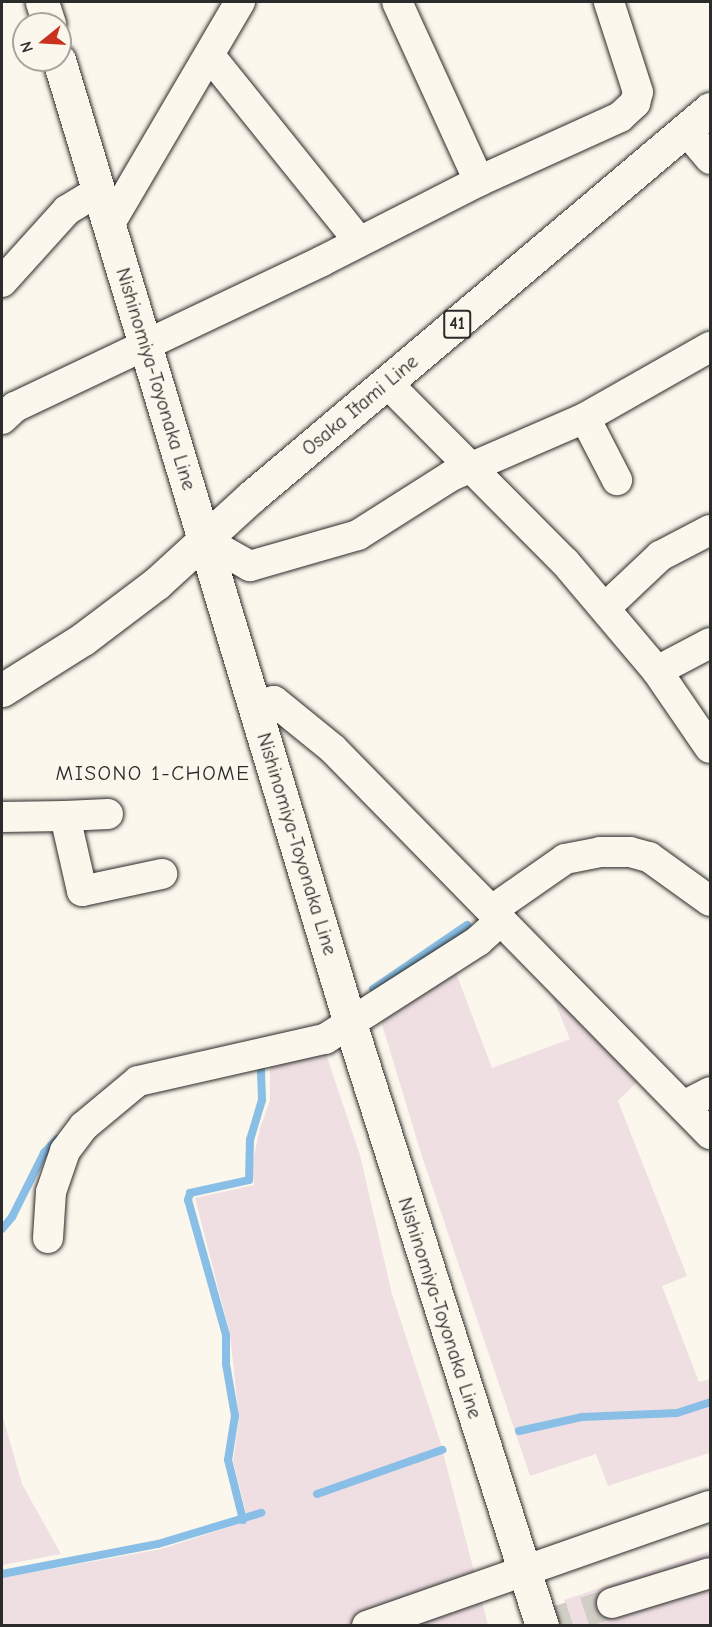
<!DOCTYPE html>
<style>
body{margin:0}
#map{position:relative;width:712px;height:1627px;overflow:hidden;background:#fbf7ec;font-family:"Comic Neue",sans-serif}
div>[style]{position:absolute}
.built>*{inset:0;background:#efdfe2}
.stream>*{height:8px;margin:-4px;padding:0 4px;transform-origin:4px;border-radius:4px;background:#89bfe6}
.minor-tunnel>*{height:30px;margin-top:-15px;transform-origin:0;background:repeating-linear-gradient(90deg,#d1cec5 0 30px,transparent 0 45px)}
.roads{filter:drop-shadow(0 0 2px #2b2b2b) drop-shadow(0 0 2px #2b2b2b)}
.minor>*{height:30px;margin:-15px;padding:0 15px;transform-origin:15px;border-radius:15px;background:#fbf7ec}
.major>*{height:33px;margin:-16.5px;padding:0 16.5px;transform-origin:16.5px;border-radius:16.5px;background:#fbf7ec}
span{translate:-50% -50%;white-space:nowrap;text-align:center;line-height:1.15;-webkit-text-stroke:6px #fbf7ec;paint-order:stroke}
.shield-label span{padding:2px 4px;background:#fbf7ec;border:2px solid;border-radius:4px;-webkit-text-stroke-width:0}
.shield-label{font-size:18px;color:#2b2b2b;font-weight:700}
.street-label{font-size:20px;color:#2b2b2b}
.neighbourhood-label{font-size:21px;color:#2b2b2b;letter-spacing:1.5px}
.frame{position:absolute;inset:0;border:3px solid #2b2b2b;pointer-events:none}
.north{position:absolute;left:12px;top:12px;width:60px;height:60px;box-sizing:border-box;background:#fbf7ec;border:2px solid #a8a59f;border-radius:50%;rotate:252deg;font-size:16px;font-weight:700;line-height:24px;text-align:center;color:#2b2b2b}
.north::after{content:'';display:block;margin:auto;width:21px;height:27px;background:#c8321e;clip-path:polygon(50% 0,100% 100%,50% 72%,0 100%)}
</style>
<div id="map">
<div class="built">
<div style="clip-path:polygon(456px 973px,492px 1068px,570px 1039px,549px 988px,638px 1081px,618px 1101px,687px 1276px,662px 1286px,699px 1382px,710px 1379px,710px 1457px,709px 1453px,608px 1486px,596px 1454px,530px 1476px,420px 1150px,381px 1021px)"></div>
<div style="clip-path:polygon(325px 1051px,360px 1155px,392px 1294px,440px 1441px,488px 1625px,2px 1626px,2px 1578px,161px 1549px,248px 1521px,233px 1461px,239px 1419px,230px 1334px,195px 1198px,254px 1185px,252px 1166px,260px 1128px,270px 1101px,270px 1065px)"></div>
<div style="clip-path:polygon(2px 1414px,22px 1484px,61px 1554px,2px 1565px)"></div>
<div style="clip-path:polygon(710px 1551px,710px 1625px,573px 1625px,564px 1600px)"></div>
</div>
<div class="stream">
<div style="left:373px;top:989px;width:114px;rotate:-34.2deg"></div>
<div style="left:2px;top:1229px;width:16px;rotate:-50deg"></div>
<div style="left:12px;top:1217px;width:72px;rotate:-63.4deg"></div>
<div style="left:44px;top:1153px;width:19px;rotate:-47deg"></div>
<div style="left:519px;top:1431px;width:65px;rotate:-12.5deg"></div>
<div style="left:582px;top:1417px;width:95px;rotate:-2.4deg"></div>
<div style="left:677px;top:1413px;width:35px;rotate:-18deg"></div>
<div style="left:317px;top:1494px;width:133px;rotate:-19.4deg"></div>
<div style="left:243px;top:1520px;width:62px;rotate:-104deg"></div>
<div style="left:228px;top:1460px;width:45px;rotate:-81deg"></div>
<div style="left:235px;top:1416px;width:53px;rotate:-99.8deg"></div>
<div style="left:226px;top:1364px;width:29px;rotate:-90deg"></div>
<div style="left:226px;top:1335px;width:140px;rotate:-105.7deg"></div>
<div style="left:188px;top:1200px;width:7px;rotate:-74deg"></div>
<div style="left:190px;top:1193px;width:60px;rotate:-12.4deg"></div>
<div style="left:249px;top:1180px;width:40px;rotate:-88.6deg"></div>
<div style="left:250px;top:1140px;width:42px;rotate:-73.3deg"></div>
<div style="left:262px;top:1100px;width:34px;rotate:-92deg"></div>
<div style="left:2px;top:1574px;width:159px;rotate:-10.9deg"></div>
<div style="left:158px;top:1544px;width:108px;rotate:-16.8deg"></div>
</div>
<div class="minor-tunnel">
<div style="left:542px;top:1626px;width:74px;rotate:-18.2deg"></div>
</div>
<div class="roads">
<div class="minor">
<div style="left:397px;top:2px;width:197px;rotate:65.4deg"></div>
<div style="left:210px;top:56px;width:236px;rotate:51.2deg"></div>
<div style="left:686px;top:130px;width:38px;rotate:50deg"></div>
<div style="left:109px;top:225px;width:259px;rotate:-59.6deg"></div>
<div style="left:2px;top:282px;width:97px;rotate:-47.9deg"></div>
<div style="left:67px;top:210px;width:37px;rotate:-31deg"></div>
<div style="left:387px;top:383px;width:252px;rotate:45.2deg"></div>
<div style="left:565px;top:562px;width:143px;rotate:49.8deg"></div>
<div style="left:657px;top:671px;width:93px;rotate:55.5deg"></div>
<div style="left:585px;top:418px;width:70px;rotate:62.7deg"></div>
<div style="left:2px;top:419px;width:18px;rotate:-43deg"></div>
<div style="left:15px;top:407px;width:340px;rotate:-25.4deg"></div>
<div style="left:322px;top:261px;width:176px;rotate:-27deg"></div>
<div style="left:479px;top:181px;width:155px;rotate:-24.4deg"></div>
<div style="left:620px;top:117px;width:21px;rotate:-43deg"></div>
<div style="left:635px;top:103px;width:11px;rotate:-75deg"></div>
<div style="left:638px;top:92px;width:95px;rotate:-107.9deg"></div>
<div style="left:204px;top:540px;width:53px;rotate:29.5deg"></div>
<div style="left:250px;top:566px;width:112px;rotate:-16deg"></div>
<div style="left:358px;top:535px;width:110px;rotate:-32.4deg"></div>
<div style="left:451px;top:476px;width:144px;rotate:-23.4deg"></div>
<div style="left:583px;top:419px;width:146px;rotate:-29.6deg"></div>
<div style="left:605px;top:608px;width:76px;rotate:-43.4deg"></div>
<div style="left:660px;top:556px;width:56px;rotate:-27.5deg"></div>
<div style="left:657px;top:671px;width:60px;rotate:-27.8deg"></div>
<div style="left:255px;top:705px;width:19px;rotate:-12deg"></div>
<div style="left:274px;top:701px;width:76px;rotate:39.1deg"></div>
<div style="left:333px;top:749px;width:539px;rotate:45.6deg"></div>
<div style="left:108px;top:814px;width:43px;rotate:177.3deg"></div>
<div style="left:65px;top:816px;width:77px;rotate:77.2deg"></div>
<div style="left:82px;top:891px;width:82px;rotate:-12deg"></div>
<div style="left:2px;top:817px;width:63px;rotate:-0.9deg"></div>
<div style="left:492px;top:910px;width:89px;rotate:-34.9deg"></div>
<div style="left:565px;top:859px;width:36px;rotate:-11deg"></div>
<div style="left:600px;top:852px;width:30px"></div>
<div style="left:630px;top:852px;width:20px;rotate:15deg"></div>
<div style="left:649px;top:857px;width:75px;rotate:35.8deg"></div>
<div style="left:683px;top:1106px;width:30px;rotate:-27deg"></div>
<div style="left:48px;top:1238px;width:46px;rotate:-86.3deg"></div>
<div style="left:51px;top:1192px;width:43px;rotate:-71.1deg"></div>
<div style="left:65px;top:1151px;width:31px;rotate:-53deg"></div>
<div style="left:84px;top:1126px;width:70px;rotate:-39.8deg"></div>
<div style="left:138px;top:1081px;width:192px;rotate:-12.7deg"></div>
<div style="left:325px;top:1039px;width:182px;rotate:-32.6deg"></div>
<div style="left:478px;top:941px;width:31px;rotate:-42deg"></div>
<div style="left:612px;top:1603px;width:102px;rotate:-17deg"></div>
<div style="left:367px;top:1626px;width:363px;rotate:-19.3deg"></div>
</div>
<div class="major">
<div style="left:42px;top:2px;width:23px;rotate:72deg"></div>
<div style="left:59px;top:60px;width:1006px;rotate:73.19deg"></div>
<div style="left:350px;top:1023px;width:633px;rotate:72.34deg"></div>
<div style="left:2px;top:690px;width:96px;rotate:-32.2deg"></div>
<div style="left:83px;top:639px;width:93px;rotate:-37.1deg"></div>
<div style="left:157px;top:583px;width:127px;rotate:-42.5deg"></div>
<div style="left:251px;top:497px;width:601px;rotate:-40.21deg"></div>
</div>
</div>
<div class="shield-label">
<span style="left:457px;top:324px">41</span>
</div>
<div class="street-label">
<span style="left:156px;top:379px;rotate:73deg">Nishinomiya-Toyonaka Line</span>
<span style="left:360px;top:405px;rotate:-40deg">Osaka Itami Line</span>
<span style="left:297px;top:844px;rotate:73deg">Nishinomiya-Toyonaka Line</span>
<span style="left:440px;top:1308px;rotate:72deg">Nishinomiya-Toyonaka Line</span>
</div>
<div class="neighbourhood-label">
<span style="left:153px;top:773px">MISONO 1-CHOME</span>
</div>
<div class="frame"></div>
<div class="north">N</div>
</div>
